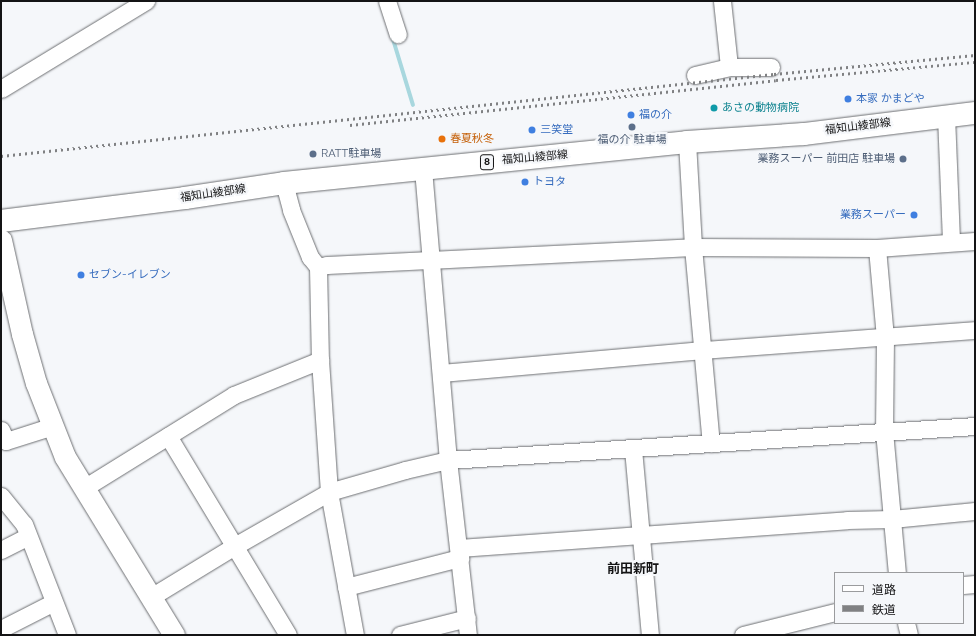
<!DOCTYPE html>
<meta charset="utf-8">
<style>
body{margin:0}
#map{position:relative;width:976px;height:636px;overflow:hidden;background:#f5f7fa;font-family:Raleway,"Noto Sans JP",sans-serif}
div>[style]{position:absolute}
.stream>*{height:4px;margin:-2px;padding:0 2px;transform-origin:2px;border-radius:2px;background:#a8d7de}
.roads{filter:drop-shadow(0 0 1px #6d6f72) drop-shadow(0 0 1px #6d6f72)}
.minor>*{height:17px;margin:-8.5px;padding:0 8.5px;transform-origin:8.5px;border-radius:8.5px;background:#fff}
.tertiary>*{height:21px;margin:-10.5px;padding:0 10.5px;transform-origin:10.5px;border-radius:10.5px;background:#fff}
.primary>*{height:22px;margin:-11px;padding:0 11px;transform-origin:11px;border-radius:11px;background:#fff}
.rail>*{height:3px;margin-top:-1.5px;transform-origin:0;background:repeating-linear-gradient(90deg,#808183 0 2px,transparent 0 6px)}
.dots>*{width:11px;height:11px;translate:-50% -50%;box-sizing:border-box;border:2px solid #f5f7fa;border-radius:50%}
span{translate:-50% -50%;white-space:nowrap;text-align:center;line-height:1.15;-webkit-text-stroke:4px #f5f7fa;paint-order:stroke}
.shield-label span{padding:1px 3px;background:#f5f7fa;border:1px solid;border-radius:3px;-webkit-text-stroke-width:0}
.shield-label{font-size:10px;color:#141415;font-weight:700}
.shop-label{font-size:11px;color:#366cbe}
.left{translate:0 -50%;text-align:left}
.right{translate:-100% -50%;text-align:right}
.culture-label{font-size:11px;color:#0d838f}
.street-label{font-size:11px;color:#141415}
.food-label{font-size:11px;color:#c56008}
.service-label{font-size:11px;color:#4e5e75}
.quarter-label{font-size:13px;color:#141415;font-weight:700}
.frame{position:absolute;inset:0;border:2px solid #141415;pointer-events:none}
.legend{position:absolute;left:834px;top:572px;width:130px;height:52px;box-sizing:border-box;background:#f5f7fa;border:1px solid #9b9c9e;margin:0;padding:5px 7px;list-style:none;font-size:12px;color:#141415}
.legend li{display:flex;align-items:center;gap:8px;height:20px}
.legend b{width:20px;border:1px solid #9b9c9e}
</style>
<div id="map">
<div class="stream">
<div style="left:392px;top:36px;width:72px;rotate:73.1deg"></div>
</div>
<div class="roads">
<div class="minor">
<div style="left:387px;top:1px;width:35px;rotate:72deg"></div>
<div style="left:722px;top:1px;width:66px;rotate:83.9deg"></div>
<div style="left:695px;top:75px;width:35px;rotate:-13deg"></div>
<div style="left:729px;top:67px;width:42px"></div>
<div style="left:1px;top:89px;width:170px;rotate:-31.3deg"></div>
<div style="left:946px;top:116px;width:126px;rotate:87.7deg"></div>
<div style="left:687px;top:142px;width:105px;rotate:86.7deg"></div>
<div style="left:693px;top:247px;width:197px;rotate:84.8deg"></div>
<div style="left:423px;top:169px;width:292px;rotate:85.1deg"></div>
<div style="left:448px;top:460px;width:176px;rotate:83.5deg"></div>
<div style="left:284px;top:183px;width:28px;rotate:75deg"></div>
<div style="left:291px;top:210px;width:51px;rotate:68deg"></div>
<div style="left:310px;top:257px;width:13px;rotate:51deg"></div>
<div style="left:318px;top:267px;width:93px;rotate:88.8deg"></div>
<div style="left:320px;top:360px;width:132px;rotate:86.1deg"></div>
<div style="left:329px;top:492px;width:145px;rotate:79.7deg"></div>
<div style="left:877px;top:248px;width:90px;rotate:84.9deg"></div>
<div style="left:885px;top:338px;width:93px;rotate:90.6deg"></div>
<div style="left:884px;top:431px;width:143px;rotate:84.8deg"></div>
<div style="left:318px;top:267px;width:9px;rotate:-13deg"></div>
<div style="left:327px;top:265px;width:366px;rotate:-2.8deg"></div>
<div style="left:693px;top:247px;width:184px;rotate:0.3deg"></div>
<div style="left:877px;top:248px;width:98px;rotate:-4.1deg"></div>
<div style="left:441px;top:373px;width:263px;rotate:-5deg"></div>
<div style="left:703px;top:350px;width:273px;rotate:-4.2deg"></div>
<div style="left:1px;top:430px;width:12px;rotate:66deg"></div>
<div style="left:6px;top:441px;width:49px;rotate:-17.7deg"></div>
<div style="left:168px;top:436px;width:232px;rotate:58.9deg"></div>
<div style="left:633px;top:449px;width:187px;rotate:84.8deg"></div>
<div style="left:84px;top:488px;width:176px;rotate:-31.8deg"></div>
<div style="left:234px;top:395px;width:93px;rotate:-22.1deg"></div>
<div style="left:1px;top:496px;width:36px;rotate:51deg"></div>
<div style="left:24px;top:524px;width:119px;rotate:68.8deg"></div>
<div style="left:459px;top:548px;width:389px;rotate:-4.1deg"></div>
<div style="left:847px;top:520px;width:45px;rotate:-1.3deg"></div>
<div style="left:892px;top:519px;width:83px;rotate:-5.5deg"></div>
<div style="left:1px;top:550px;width:30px;rotate:-27deg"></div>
<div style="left:963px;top:585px;width:12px;rotate:-5deg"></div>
<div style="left:346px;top:587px;width:118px;rotate:-14.3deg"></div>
<div style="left:151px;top:597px;width:96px;rotate:-31.4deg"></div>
<div style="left:233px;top:547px;width:111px;rotate:-29.8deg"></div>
<div style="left:329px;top:492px;width:79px;rotate:-16.1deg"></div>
<div style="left:405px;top:470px;width:44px;rotate:-13.1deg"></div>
<div style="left:448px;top:460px;width:528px;rotate:-3.69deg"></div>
<div style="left:906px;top:623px;width:12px;rotate:76deg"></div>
<div style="left:1px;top:629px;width:59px;rotate:-27deg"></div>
<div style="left:400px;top:635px;width:69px;rotate:-14.2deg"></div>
<div style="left:743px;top:635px;width:95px;rotate:-14deg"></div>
</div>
<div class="tertiary">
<div style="left:1px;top:240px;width:96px;rotate:77.4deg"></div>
<div style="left:22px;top:334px;width:51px;rotate:74.1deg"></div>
<div style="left:36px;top:383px;width:79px;rotate:68.6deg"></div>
<div style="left:65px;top:457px;width:209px;rotate:58.5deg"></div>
</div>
<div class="primary">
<div style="left:1px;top:221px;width:185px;rotate:-7.1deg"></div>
<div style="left:185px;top:198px;width:100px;rotate:-8.6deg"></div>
<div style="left:284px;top:183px;width:405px;rotate:-5.8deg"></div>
<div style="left:687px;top:142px;width:117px;rotate:-3.9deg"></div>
<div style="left:804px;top:134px;width:172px;rotate:-7deg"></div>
</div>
</div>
<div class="rail">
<div style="left:350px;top:125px;width:428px;rotate:-6deg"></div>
<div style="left:776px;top:80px;width:200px;rotate:-5.2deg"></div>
<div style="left:1px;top:156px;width:777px;rotate:-6.06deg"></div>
<div style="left:774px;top:74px;width:202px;rotate:-5.4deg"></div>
</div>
<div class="dots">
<div style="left:848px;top:99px;background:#3f7fe0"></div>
<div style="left:714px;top:108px;background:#0f9aa8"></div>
<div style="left:631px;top:115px;background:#3f7fe0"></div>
<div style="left:632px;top:127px;background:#5c6f8a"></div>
<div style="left:532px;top:130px;background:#3f7fe0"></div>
<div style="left:442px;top:139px;background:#e8710a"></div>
<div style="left:313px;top:154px;background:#5c6f8a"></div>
<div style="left:903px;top:159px;background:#5c6f8a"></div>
<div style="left:525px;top:182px;background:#3f7fe0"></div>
<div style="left:914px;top:215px;background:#3f7fe0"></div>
<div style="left:81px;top:275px;background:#3f7fe0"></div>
</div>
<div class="shield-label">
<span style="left:487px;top:162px">8</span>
</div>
<div class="shop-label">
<span class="left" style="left:856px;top:99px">本家 かまどや</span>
<span class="left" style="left:639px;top:115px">福の介</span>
<span class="left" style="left:540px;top:130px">三笑堂</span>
<span class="left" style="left:533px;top:182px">トヨタ</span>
<span class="right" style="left:906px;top:215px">業務スーパー</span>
<span class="left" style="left:89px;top:275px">セブン-イレブン</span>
</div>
<div class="culture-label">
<span class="left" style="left:722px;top:108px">あさの動物病院</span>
</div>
<div class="street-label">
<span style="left:858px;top:127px;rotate:-7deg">福知山綾部線</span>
<span style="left:535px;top:158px;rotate:-5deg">福知山綾部線</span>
<span style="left:213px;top:194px;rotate:-8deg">福知山綾部線</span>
</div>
<div class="food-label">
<span class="left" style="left:450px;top:139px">春夏秋冬</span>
</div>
<div class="service-label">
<span style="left:632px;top:140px">福の介 駐車場</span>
<span class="left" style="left:321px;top:154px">RATT駐車場</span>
<span class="right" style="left:895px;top:159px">業務スーパー 前田店 駐車場</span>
</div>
<div class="quarter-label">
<span style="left:633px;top:569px">前田新町</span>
</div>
<div class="frame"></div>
<ul class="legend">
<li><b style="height:5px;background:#fff"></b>道路</li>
<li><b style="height:5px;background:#808183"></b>鉄道</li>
</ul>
</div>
